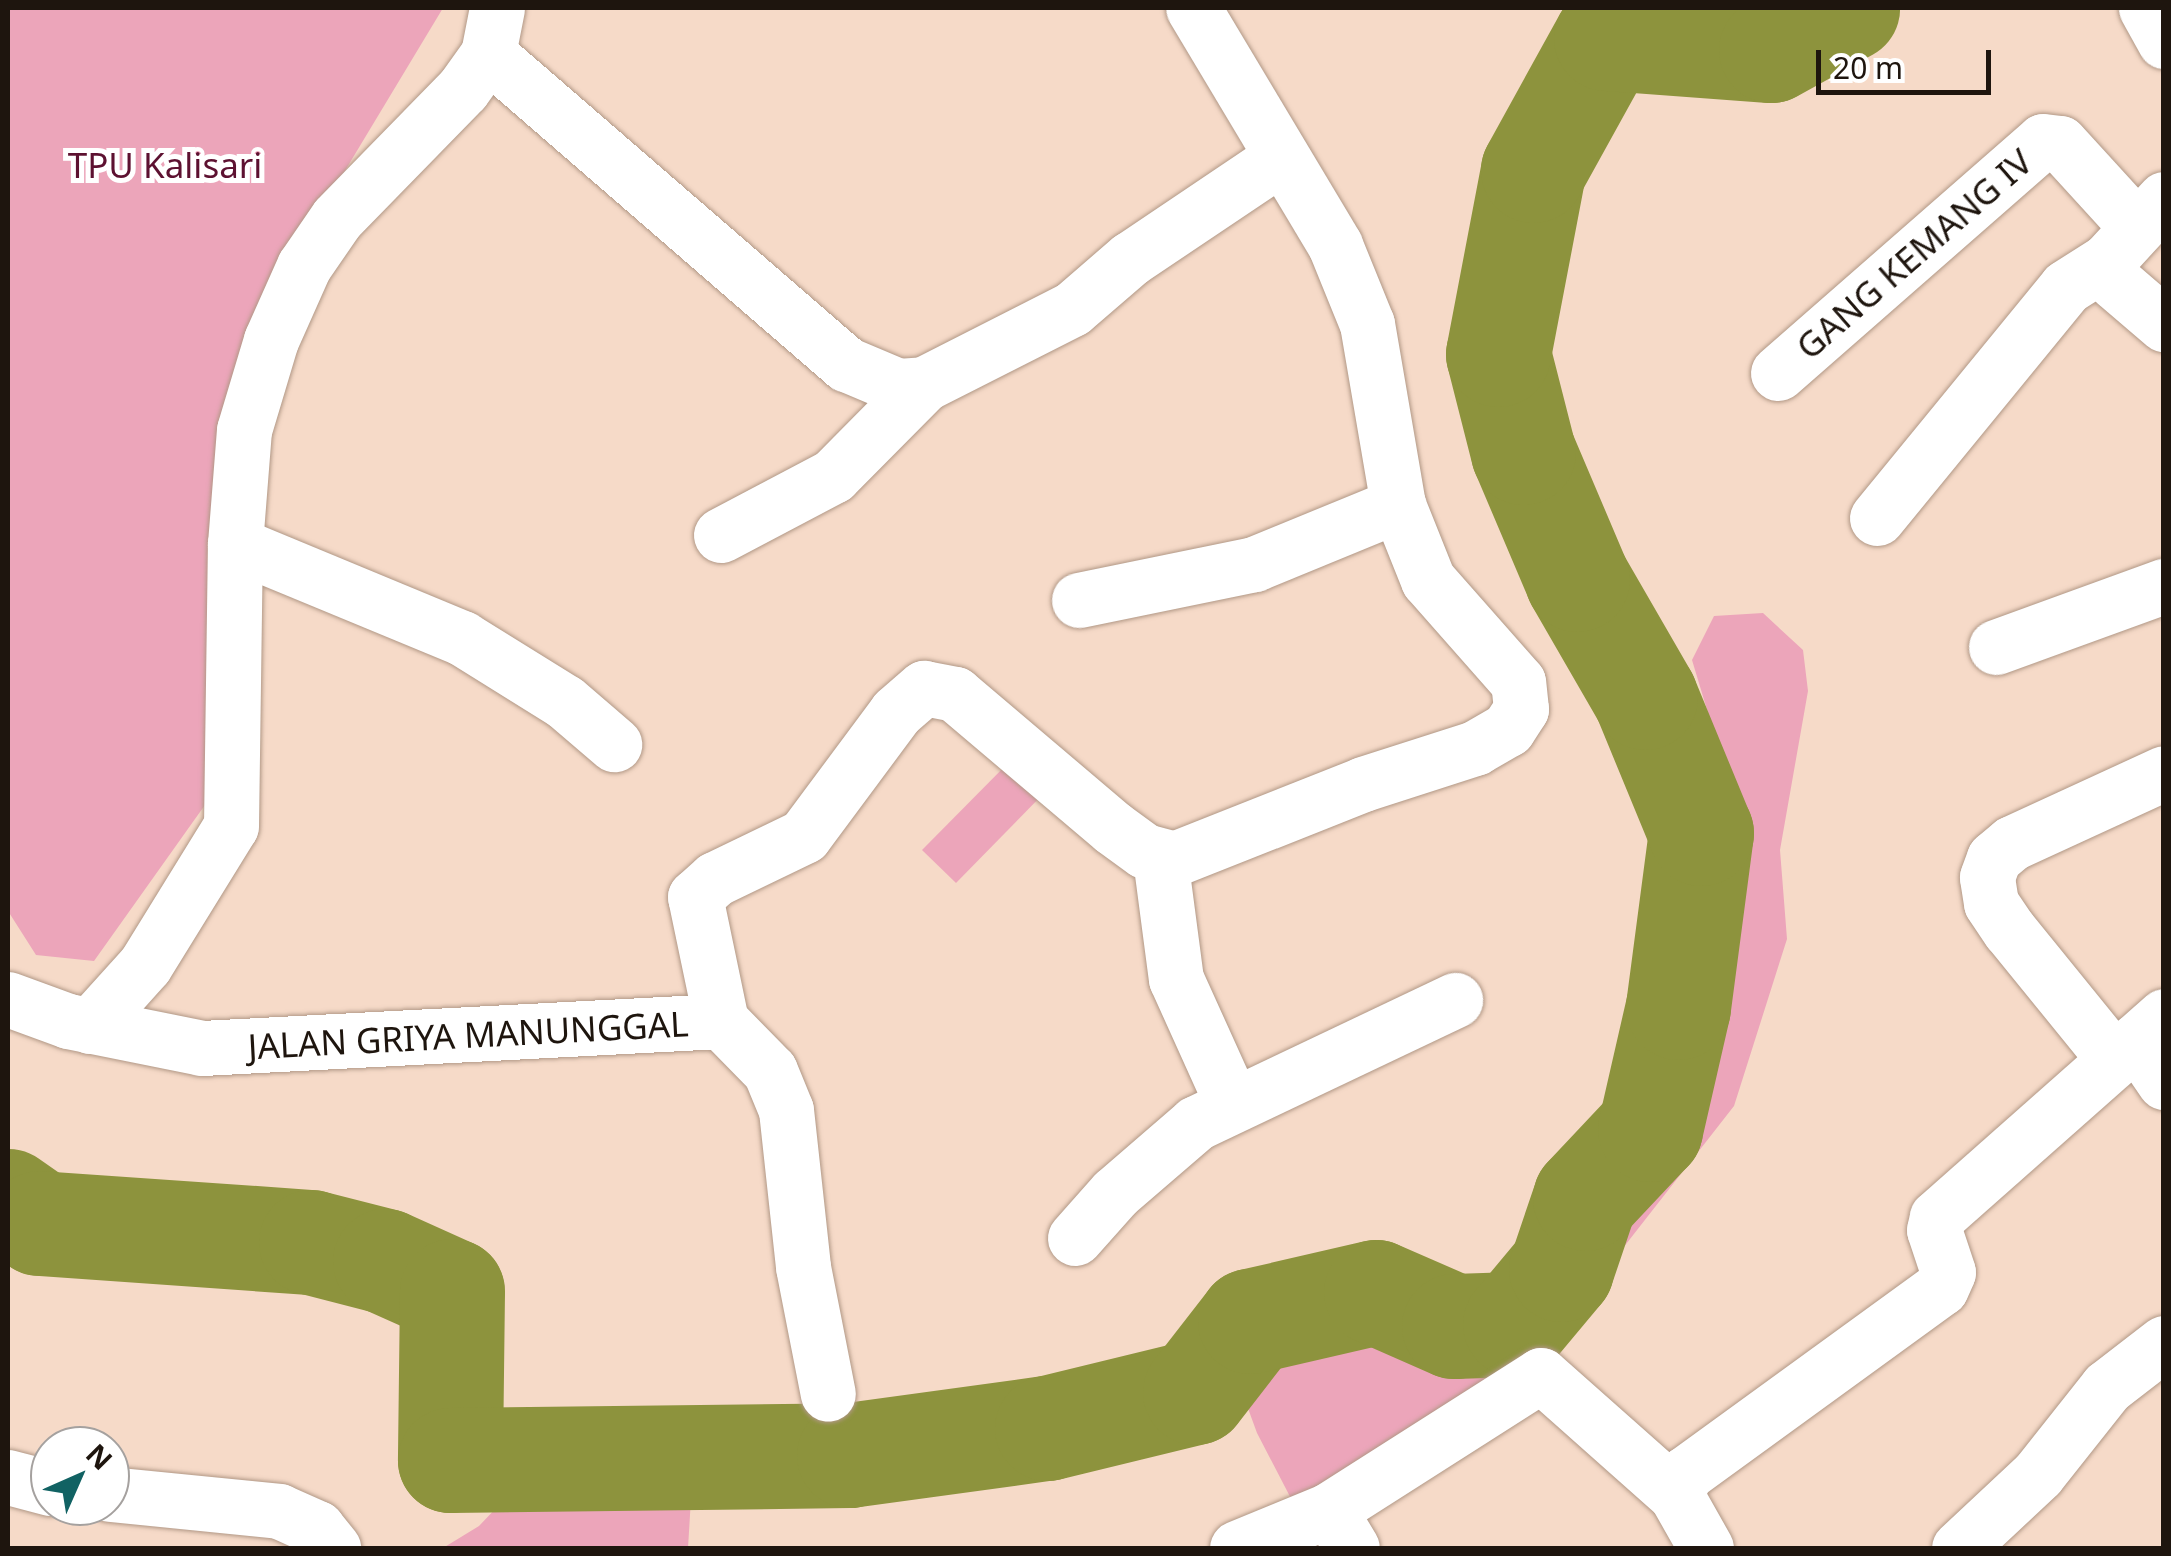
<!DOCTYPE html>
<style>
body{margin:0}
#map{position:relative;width:2171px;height:1556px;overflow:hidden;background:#f6dac8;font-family:"Noto Sans",sans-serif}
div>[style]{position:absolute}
.green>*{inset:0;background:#eca5ba}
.river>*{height:105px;margin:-52.5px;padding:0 52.5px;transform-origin:52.5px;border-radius:52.5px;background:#8d933d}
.roads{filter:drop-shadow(0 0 2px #b19886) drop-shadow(0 0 2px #b19886)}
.minor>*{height:55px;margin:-27.5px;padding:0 27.5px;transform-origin:27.5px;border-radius:27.5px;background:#fff}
span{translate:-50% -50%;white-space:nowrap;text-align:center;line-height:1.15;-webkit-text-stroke:10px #fff;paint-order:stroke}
.park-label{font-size:35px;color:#5d1131}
.street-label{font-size:35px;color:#1e150e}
.frame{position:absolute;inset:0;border:10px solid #1e150e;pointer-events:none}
.north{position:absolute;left:30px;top:1426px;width:100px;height:100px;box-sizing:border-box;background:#fff;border:2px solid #a5a19f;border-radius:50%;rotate:45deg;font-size:28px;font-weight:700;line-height:40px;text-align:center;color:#1e150e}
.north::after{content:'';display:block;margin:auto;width:35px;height:45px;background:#116263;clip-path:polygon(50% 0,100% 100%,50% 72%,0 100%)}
.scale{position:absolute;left:1816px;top:50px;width:175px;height:45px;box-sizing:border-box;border:5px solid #1e150e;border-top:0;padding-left:12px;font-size:30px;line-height:35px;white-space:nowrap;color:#1e150e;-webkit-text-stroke:8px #fff;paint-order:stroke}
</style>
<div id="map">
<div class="green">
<div style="clip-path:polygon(8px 8px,443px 8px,293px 257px,227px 774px,94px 961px,36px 955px,8px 911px)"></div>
<div style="clip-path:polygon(1763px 613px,1803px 650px,1808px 691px,1780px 850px,1787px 939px,1734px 1106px,1519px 1381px,1298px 1512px,1257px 1433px,1238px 1381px,1252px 1347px,1288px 1326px,1339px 1309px,1388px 1304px,1450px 1328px,1523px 1336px,1597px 1226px,1605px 1187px,1655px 1134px,1680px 1092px,1684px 1039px,1739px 816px,1692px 660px,1714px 616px)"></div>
<div style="clip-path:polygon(1015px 756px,1049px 788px,956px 883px,922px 850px)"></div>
<div style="clip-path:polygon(522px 1481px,692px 1482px,688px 1548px,443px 1548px,479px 1526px)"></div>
</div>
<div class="river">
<div style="left:8px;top:1201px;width:38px;rotate:35deg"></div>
<div style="left:39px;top:1223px;width:273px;rotate:4deg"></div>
<div style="left:311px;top:1242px;width:76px;rotate:14.4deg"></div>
<div style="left:385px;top:1261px;width:73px;rotate:24.1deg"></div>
<div style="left:452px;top:1291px;width:169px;rotate:90.7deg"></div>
<div style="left:450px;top:1460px;width:399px;rotate:-0.7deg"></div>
<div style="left:849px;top:1455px;width:200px;rotate:-7.8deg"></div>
<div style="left:1047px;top:1428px;width:152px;rotate:-13.7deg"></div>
<div style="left:1195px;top:1392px;width:90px;rotate:-52.2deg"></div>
<div style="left:1250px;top:1321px;width:129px;rotate:-13deg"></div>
<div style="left:1376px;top:1292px;width:85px;rotate:23.6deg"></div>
<div style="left:1454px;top:1326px;width:61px;rotate:-1.9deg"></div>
<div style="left:1515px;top:1324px;width:72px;rotate:-50.1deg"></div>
<div style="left:1561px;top:1269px;width:75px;rotate:-71.3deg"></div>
<div style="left:1585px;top:1198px;width:95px;rotate:-46.7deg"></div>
<div style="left:1650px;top:1129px;width:125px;rotate:-77.1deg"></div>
<div style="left:1678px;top:1007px;width:176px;rotate:-82.5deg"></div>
<div style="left:1701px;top:833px;width:147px;rotate:-112.4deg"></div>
<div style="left:1645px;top:697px;width:136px;rotate:-120deg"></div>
<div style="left:1577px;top:579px;width:138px;rotate:-113deg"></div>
<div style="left:1523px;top:452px;width:101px;rotate:-104.3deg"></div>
<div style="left:1498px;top:354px;width:187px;rotate:-79.2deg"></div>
<div style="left:1533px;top:170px;width:151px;rotate:-61.1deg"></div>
<div style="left:1606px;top:38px;width:165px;rotate:4.2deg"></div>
<div style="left:1771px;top:50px;width:87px;rotate:-28.9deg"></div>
</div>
<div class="roads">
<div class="minor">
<div style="left:2146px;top:8px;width:38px;rotate:61deg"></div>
<div style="left:488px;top:54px;width:474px;rotate:40.9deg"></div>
<div style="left:846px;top:364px;width:56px;rotate:22.9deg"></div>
<div style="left:898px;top:386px;width:26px;rotate:-4deg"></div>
<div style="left:924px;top:384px;width:166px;rotate:-26.9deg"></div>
<div style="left:1072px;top:309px;width:77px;rotate:-40.8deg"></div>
<div style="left:1130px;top:259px;width:179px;rotate:-33.9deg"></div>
<div style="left:2164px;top:199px;width:84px;rotate:132.6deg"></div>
<div style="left:2107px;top:261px;width:22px;rotate:69deg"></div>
<div style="left:2115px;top:282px;width:65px;rotate:40.6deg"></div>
<div style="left:1778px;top:373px;width:352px;rotate:-41.2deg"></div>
<div style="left:2043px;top:141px;width:17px;rotate:7deg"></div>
<div style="left:2060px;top:143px;width:110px;rotate:47.6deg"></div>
<div style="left:1877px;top:518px;width:298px;rotate:-50.7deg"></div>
<div style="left:2066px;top:287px;width:49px;rotate:-32.4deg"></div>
<div style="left:721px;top:535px;width:127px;rotate:-27.8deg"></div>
<div style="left:833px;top:476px;width:129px;rotate:-45.3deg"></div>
<div style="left:235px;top:544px;width:246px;rotate:22.5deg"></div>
<div style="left:462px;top:638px;width:121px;rotate:31.9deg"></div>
<div style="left:565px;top:702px;width:65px;rotate:40.6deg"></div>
<div style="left:1079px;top:600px;width:179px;rotate:-11.6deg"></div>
<div style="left:1254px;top:564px;width:156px;rotate:-22.3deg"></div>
<div style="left:1996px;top:647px;width:179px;rotate:-20deg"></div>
<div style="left:1160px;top:858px;width:122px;rotate:82.5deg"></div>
<div style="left:1176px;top:979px;width:134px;rotate:65.7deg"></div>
<div style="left:8px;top:999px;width:64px;rotate:20.1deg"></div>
<div style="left:68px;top:1021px;width:137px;rotate:11.4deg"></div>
<div style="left:202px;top:1048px;width:520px;rotate:-2.98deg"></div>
<div style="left:721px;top:1021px;width:127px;rotate:-101.8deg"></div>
<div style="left:695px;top:897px;width:27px;rotate:-42deg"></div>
<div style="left:715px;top:879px;width:99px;rotate:-25.8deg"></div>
<div style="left:804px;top:836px;width:154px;rotate:-53.4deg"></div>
<div style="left:896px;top:712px;width:37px;rotate:-41deg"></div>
<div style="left:924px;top:688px;width:32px;rotate:11deg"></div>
<div style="left:955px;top:694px;width:207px;rotate:40.3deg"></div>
<div style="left:1113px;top:828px;width:39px;rotate:36deg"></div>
<div style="left:1145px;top:851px;width:30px;rotate:15deg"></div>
<div style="left:1174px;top:859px;width:203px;rotate:-21.6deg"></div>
<div style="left:1363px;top:784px;width:118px;rotate:-17.8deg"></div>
<div style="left:1475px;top:748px;width:38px;rotate:-30deg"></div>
<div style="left:1508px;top:729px;width:24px;rotate:-57deg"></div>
<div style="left:1521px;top:709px;width:27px;rotate:-96deg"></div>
<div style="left:1518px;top:682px;width:136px;rotate:-131.4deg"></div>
<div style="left:1428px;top:580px;width:81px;rotate:-111.8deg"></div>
<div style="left:1398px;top:505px;width:184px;rotate:-99.7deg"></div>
<div style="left:1367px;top:324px;width:85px;rotate:-112.1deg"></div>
<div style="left:1335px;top:245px;width:276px;rotate:-120.9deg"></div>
<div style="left:721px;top:1021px;width:70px;rotate:45.6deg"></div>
<div style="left:770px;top:1071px;width:42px;rotate:67.7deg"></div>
<div style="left:786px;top:1110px;width:158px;rotate:83.8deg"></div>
<div style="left:803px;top:1267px;width:129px;rotate:78.9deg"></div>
<div style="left:90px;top:1026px;width:82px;rotate:-48deg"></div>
<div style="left:145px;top:965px;width:163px;rotate:-58.3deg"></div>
<div style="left:231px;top:826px;width:282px;rotate:-89.2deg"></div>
<div style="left:235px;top:544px;width:114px;rotate:-85.5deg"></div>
<div style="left:244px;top:430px;width:94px;rotate:-73.3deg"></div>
<div style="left:271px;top:340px;width:81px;rotate:-66deg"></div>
<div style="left:304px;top:266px;width:58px;rotate:-55.5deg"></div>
<div style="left:337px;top:218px;width:180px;rotate:-45.7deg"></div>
<div style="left:463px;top:89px;width:43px;rotate:-54.5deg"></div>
<div style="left:488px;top:54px;width:47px;rotate:-78.9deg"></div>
<div style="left:2136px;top:1041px;width:50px;rotate:55.7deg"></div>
<div style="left:2114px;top:1059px;width:166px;rotate:-129.1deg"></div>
<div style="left:2009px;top:930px;width:32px;rotate:-124deg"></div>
<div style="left:1991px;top:903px;width:26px;rotate:-99deg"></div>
<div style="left:1987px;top:877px;width:20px;rotate:-70deg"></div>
<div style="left:1994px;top:858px;width:23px;rotate:-40deg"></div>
<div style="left:2012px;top:843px;width:167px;rotate:-24.7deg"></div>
<div style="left:1075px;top:1238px;width:60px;rotate:-48.4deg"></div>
<div style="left:1115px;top:1193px;width:107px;rotate:-40.8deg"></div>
<div style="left:1196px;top:1123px;width:287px;rotate:-25.4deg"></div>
<div style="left:8px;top:1477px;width:43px;rotate:14.7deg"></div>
<div style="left:110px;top:1494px;width:170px;rotate:5.7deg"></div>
<div style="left:279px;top:1511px;width:42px;rotate:24.1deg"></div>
<div style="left:317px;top:1528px;width:26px;rotate:51deg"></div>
<div style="left:1329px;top:1510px;width:44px;rotate:58.8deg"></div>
<div style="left:1237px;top:1548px;width:100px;rotate:-22.4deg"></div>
<div style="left:1329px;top:1510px;width:251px;rotate:-32.5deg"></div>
<div style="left:1541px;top:1375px;width:181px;rotate:41.6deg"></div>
<div style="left:1706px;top:1548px;width:61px;rotate:-119.5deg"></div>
<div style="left:1676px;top:1495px;width:23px;rotate:-67deg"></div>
<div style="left:1685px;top:1474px;width:316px;rotate:-36deg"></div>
<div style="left:1941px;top:1288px;width:17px;rotate:-66deg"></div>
<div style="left:1948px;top:1272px;width:44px;rotate:-108.4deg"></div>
<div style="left:1934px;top:1230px;width:13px;rotate:-77deg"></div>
<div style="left:1937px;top:1217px;width:303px;rotate:-41.5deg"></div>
<div style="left:1959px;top:1548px;width:108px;rotate:-43.1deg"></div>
<div style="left:2038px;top:1474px;width:111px;rotate:-51.6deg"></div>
<div style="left:2107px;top:1387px;width:72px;rotate:-37.7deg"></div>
</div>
</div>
<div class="park-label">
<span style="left:165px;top:165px">TPU Kalisari</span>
</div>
<div class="street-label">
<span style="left:1914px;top:254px;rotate:-41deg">GANG KEMANG IV</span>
<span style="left:468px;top:1035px;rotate:-3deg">JALAN GRIYA MANUNGGAL</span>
</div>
<div class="frame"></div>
<div class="north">N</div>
<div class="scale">20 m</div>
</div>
